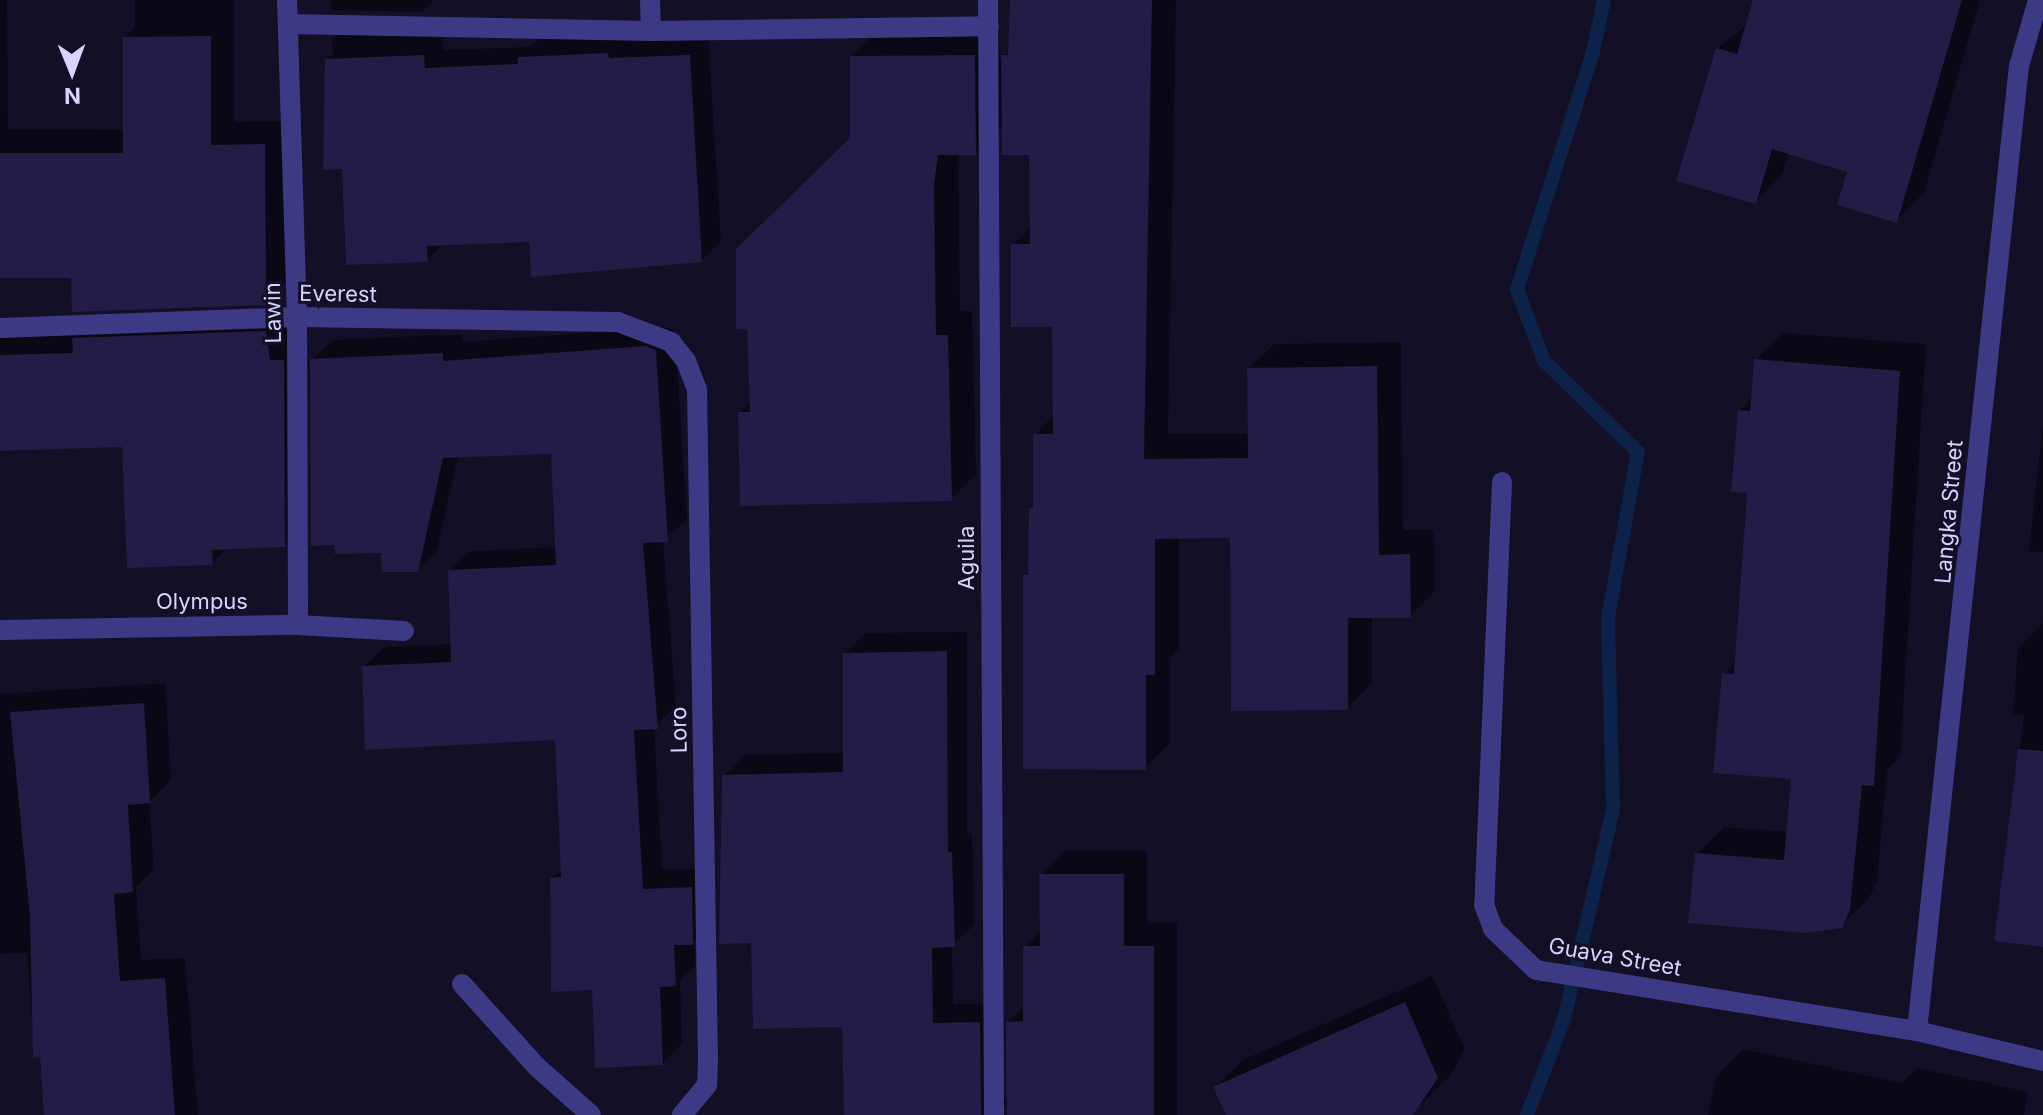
<!DOCTYPE html>
<style>
body{margin:0}
#map{position:relative;width:2043px;height:1115px;overflow:hidden;background:#130f26;font-family:Inter,sans-serif}
div>[style]{position:absolute}
.shadow>*{inset:0;background:#0007}
.stream>*{height:14px;margin:-7px;padding:0 7px;transform-origin:7px;border-radius:7px;background:#0c2248}
.building>*{inset:0;background:#241b47}
.minor>*{height:20px;margin:-10px;padding:0 10px;transform-origin:10px;border-radius:10px;background:#3d3a85}
span{translate:-50% -50%;white-space:nowrap;text-align:center;line-height:1.15;-webkit-text-stroke:6px #130f26;paint-order:stroke}
.street-label{font-size:22px;color:#d9d4ff}
.north{position:absolute;left:32px;top:32px;width:80px;height:80px;-webkit-text-stroke:6px #130f26;paint-order:stroke;rotate:179deg;font-size:22px;font-weight:700;line-height:32px;text-align:center;color:#d9d4ff}
.north::after{content:'';display:block;margin:auto;width:28px;height:36px;background:#d9d4ff;clip-path:polygon(50% 0,100% 100%,50% 72%,0 100%)}
</style>
<div id="map">
<div class="shadow">
<div style="clip-path:polygon(0 0,7px 0,8px 129px,125px 130px,125px 37px,135px 27px,135px 0,234px 0,234px 122px,288px 121px,289px 279px,265px 303px,73px 276px,0 276px)"></div>
<div style="clip-path:polygon(331px 0,434px 0,422px 12px,331px 10px)"></div>
<div style="clip-path:polygon(1011px 0,1176px 0,1168px 434px,1250px 434px,1249px 368px,1274px 344px,1401px 342px,1403px 530px,1434px 530px,1435px 591px,1410px 616px,1372px 616px,1372px 683px,1347px 708px,1232px 536px,1179px 537px,1179px 648px,1170px 658px,1170px 743px,1145px 768px,1025px 576px,1030px 570px,1031px 509px,1035px 505px,1035px 435px,1054px 415px,1054px 325px,1013px 245px,1032px 226px,1031px 153px,1004px 124px,975px 153px,959px 153px,958px 159px,960px 311px,972px 311px,976px 474px,951px 499px,740px 413px,751px 401px,852px 138px,852px 57px,876px 32px,999px 31px,1000px 60px,1010px 50px)"></div>
<div style="clip-path:polygon(1755px 0,1980px 0,1924px 193px,1896px 221px,1849px 170px,1789px 152px,1782px 175px,1755px 202px,1717px 49px,1748px 23px)"></div>
<div style="clip-path:polygon(351px 20px,442px 21px,443px 50px,531px 47px,539px 38px,708px 37px,721px 241px,702px 260px,531px 240px,443px 244px,427px 260px,344px 167px,325px 168px,327px 60px,333px 54px,332px 39px)"></div>
<div style="clip-path:polygon(287px 311px,305px 524px,284px 545px,227px 548px,212px 563px,124px 445px,0 449px,0 336px)"></div>
<div style="clip-path:polygon(665px 327px,675px 331px,687px 520px,663px 540px,676px 707px,654px 727px,662px 870px,711px 868px,712px 923px,694px 941px,695px 965px,680px 980px,682px 1044px,663px 1063px,594px 988px,552px 879px,563px 868px,557px 738px,364px 667px,384px 647px,453px 644px,450px 571px,470px 551px,557px 547px,553px 452px,458px 456px,437px 550px,417px 570px,383px 551px,312px 360px,332px 340px,462px 334px,462px 342px)"></div>
<div style="clip-path:polygon(1783px 333px,1926px 344px,1900px 757px,1887px 770px,1877px 882px,1869px 898px,1841px 926px,1697px 854px,1724px 827px,1789px 832px,1793px 778px,1724px 674px,1737px 660px,1749px 491px,1740px 410px,1753px 397px,1756px 360px)"></div>
<div style="clip-path:polygon(2043px 423px,2043px 552px,2029px 551px)"></div>
<div style="clip-path:polygon(2043px 623px,2043px 945px,1996px 940px,2024px 715px,2013px 715px,2018px 648px)"></div>
<div style="clip-path:polygon(967px 632px,967px 833px,972px 833px,974px 925px,952px 945px,953px 1004px,1000px 1003px,1001px 1094px,1007px 1104px,996px 1115px,845px 1115px,844px 1025px,753px 941px,724px 776px,744px 755px,845px 753px,845px 654px,865px 633px)"></div>
<div style="clip-path:polygon(165px 683px,171px 780px,149px 802px,154px 869px,136px 887px,141px 960px,185px 958px,198px 1115px,46px 1115px,42px 1055px,35px 1056px,27px 953px,0 954px,0 694px)"></div>
<div style="clip-path:polygon(1065px 851px,1147px 851px,1147px 923px,1177px 923px,1177px 1115px,1009px 1115px,1008px 1022px,1025px 1006px,1025px 947px,1041px 930px,1041px 875px)"></div>
<div style="clip-path:polygon(1432px 976px,1465px 1049px,1450px 1076px,1410px 1115px,1228px 1115px,1216px 1087px,1243px 1060px)"></div>
<div style="clip-path:polygon(1743px 1049px,1902px 1083px,1917px 1068px,2028px 1092px,2024px 1115px,1708px 1115px,1716px 1077px)"></div>
</div>
<div class="stream">
<div style="left:1527px;top:1115px;width:103px;rotate:-68.9deg"></div>
<div style="left:1564px;top:1019px;width:215px;rotate:-76.8deg"></div>
<div style="left:1613px;top:810px;width:192px;rotate:-91.5deg"></div>
<div style="left:1608px;top:618px;width:169px;rotate:-79.8deg"></div>
<div style="left:1638px;top:452px;width:131px;rotate:-135.9deg"></div>
<div style="left:1544px;top:361px;width:77px;rotate:-110.6deg"></div>
<div style="left:1517px;top:289px;width:245px;rotate:-72.2deg"></div>
<div style="left:1592px;top:56px;width:57px;rotate:-77.9deg"></div>
</div>
<div class="building">
<div style="clip-path:polygon(1010px 0,1152px 0,1144px 459px,1248px 458px,1247px 368px,1377px 366px,1379px 555px,1410px 554px,1411px 618px,1348px 618px,1348px 710px,1231px 711px,1230px 538px,1155px 539px,1155px 675px,1146px 675px,1146px 770px,1023px 769px,1023px 575px,1028px 575px,1029px 508px,1033px 508px,1033px 434px,1053px 434px,1052px 327px,1011px 327px,1011px 244px,1030px 244px,1029px 155px,1002px 155px,1001px 55px,1008px 55px)"></div>
<div style="clip-path:polygon(1753px 0,1962px 0,1897px 223px,1837px 205px,1847px 172px,1772px 149px,1756px 204px,1676px 181px,1716px 48px,1737px 54px)"></div>
<div style="clip-path:polygon(211px 36px,211px 145px,265px 144px,266px 305px,72px 312px,71px 278px,0 278px,0 153px,123px 153px,123px 37px)"></div>
<div style="clip-path:polygon(608px 53px,609px 58px,690px 55px,702px 262px,531px 277px,529px 242px,427px 246px,428px 262px,346px 265px,342px 169px,323px 170px,325px 59px,424px 55px,425px 68px,518px 64px,518px 57px)"></div>
<div style="clip-path:polygon(975px 55px,976px 155px,938px 155px,934px 185px,936px 335px,948px 335px,952px 501px,740px 506px,738px 412px,750px 412px,747px 329px,736px 329px,736px 249px,850px 138px,850px 56px)"></div>
<div style="clip-path:polygon(266px 331px,270px 360px,284px 360px,285px 547px,212px 550px,213px 565px,127px 568px,122px 447px,0 451px,0 355px,73px 353px,72px 338px)"></div>
<div style="clip-path:polygon(645px 346px,656px 350px,668px 542px,643px 543px,658px 729px,634px 730px,643px 889px,692px 887px,693px 945px,674px 945px,676px 986px,660px 987px,663px 1065px,595px 1068px,592px 990px,551px 992px,550px 878px,561px 877px,555px 740px,365px 750px,362px 666px,451px 662px,448px 570px,556px 565px,551px 454px,443px 458px,418px 572px,382px 572px,381px 553px,335px 554px,334px 545px,311px 546px,310px 359px,443px 353px,443px 361px)"></div>
<div style="clip-path:polygon(1754px 359px,1900px 371px,1874px 786px,1862px 785px,1850px 910px,1842px 928px,1806px 933px,1688px 923px,1695px 853px,1784px 860px,1791px 779px,1713px 773px,1722px 673px,1734px 674px,1747px 493px,1731px 492px,1738px 410px,1750px 411px)"></div>
<div style="clip-path:polygon(947px 651px,948px 852px,952px 852px,955px 947px,932px 948px,933px 1023px,980px 1022px,981px 1115px,844px 1115px,842px 1027px,753px 1029px,751px 943px,719px 944px,722px 775px,843px 772px,843px 653px)"></div>
<div style="clip-path:polygon(144px 703px,150px 803px,128px 805px,133px 892px,114px 894px,120px 981px,165px 978px,175px 1115px,44px 1115px,40px 1057px,33px 1058px,30px 916px,10px 712px)"></div>
<div style="clip-path:polygon(2018px 749px,2043px 751px,2043px 947px,1994px 941px)"></div>
<div style="clip-path:polygon(1039px 874px,1124px 874px,1124px 946px,1154px 946px,1154px 1115px,1007px 1115px,1006px 1022px,1023px 1021px,1023px 946px,1040px 946px)"></div>
<div style="clip-path:polygon(1405px 1002px,1438px 1078px,1413px 1115px,1226px 1115px,1213px 1087px)"></div>
</div>
<div class="minor">
<div style="left:287px;top:0;width:317px;rotate:88.2deg"></div>
<div style="left:297px;top:317px;width:308px;rotate:89.8deg"></div>
<div style="left:650px;top:0;width:31px;rotate:88deg"></div>
<div style="left:988px;top:0;width:1115px;rotate:89.69deg"></div>
<div style="left:288px;top:24px;width:363px;rotate:1.1deg"></div>
<div style="left:651px;top:31px;width:338px;rotate:-0.8deg"></div>
<div style="left:0;top:328px;width:297px;rotate:-2.1deg"></div>
<div style="left:297px;top:317px;width:321px;rotate:0.9deg"></div>
<div style="left:618px;top:322px;width:57px;rotate:20.7deg"></div>
<div style="left:671px;top:342px;width:24px;rotate:52deg"></div>
<div style="left:686px;top:361px;width:30px;rotate:69deg"></div>
<div style="left:697px;top:389px;width:671px;rotate:89.06deg"></div>
<div style="left:708px;top:1060px;width:25px;rotate:92deg"></div>
<div style="left:707px;top:1085px;width:39px;rotate:130deg"></div>
<div style="left:1502px;top:482px;width:423px;rotate:92.4deg"></div>
<div style="left:1484px;top:905px;width:26px;rotate:69deg"></div>
<div style="left:1493px;top:929px;width:59px;rotate:43.6deg"></div>
<div style="left:1536px;top:970px;width:386px;rotate:9.1deg"></div>
<div style="left:1917px;top:1031px;width:130px;rotate:13.4deg"></div>
<div style="left:0;top:630px;width:298px;rotate:-1deg"></div>
<div style="left:298px;top:625px;width:106px;rotate:3.2deg"></div>
<div style="left:462px;top:984px;width:112px;rotate:47.9deg"></div>
<div style="left:537px;top:1067px;width:72px;rotate:41.6deg"></div>
<div style="left:1917px;top:1031px;width:970px;rotate:-83.97deg"></div>
<div style="left:2019px;top:66px;width:69px;rotate:-73.9deg"></div>
</div>
<div class="street-label">
<span style="left:338px;top:294px;rotate:1deg">Everest</span>
<span style="left:273px;top:313px;rotate:-91deg">Lawin</span>
<span style="left:1949px;top:512px;rotate:-85deg">Langka Street</span>
<span style="left:967px;top:558px;rotate:-90deg">Aguila</span>
<span style="left:202px;top:602px">Olympus</span>
<span style="left:679px;top:730px;rotate:-91deg">Loro</span>
<span style="left:1615px;top:957px;rotate:10deg">Guava Street</span>
</div>
<div class="north">N</div>
</div>
